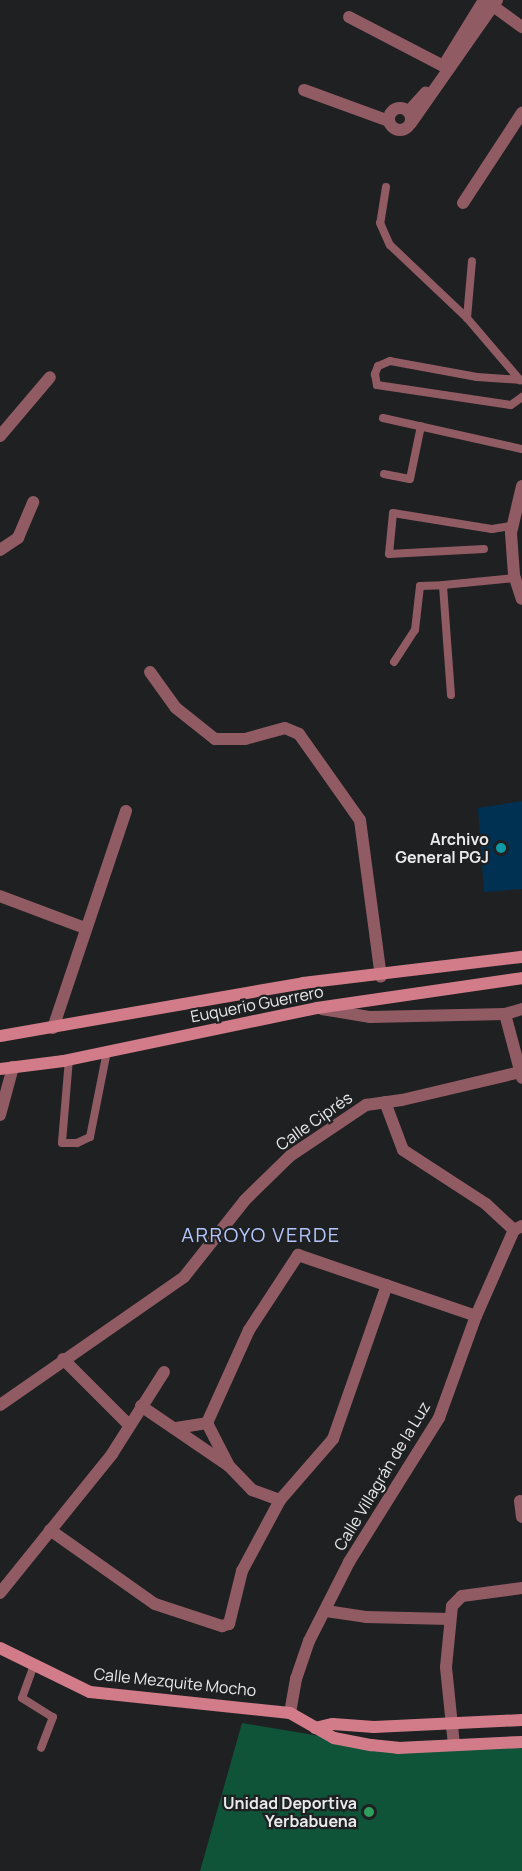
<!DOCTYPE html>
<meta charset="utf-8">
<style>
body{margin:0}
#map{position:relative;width:522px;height:1871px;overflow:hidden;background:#1e2022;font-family:Manrope,sans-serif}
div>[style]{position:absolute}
.green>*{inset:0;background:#0f5339}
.building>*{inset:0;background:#003153}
.lane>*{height:8px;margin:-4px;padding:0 4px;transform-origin:4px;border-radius:4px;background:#915b63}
.street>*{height:12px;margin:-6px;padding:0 6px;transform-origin:6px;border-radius:6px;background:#915b63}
.street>.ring{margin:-6px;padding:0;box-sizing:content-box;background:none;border:12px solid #915b63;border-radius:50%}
.secondary>*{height:12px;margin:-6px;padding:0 6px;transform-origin:6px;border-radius:6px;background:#d27c89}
.dots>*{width:16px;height:16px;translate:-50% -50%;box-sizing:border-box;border:3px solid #1e2022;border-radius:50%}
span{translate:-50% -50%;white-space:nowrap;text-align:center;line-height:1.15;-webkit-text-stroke:4.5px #1e2022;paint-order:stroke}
.poi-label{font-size:16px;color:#e8eaeb;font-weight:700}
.right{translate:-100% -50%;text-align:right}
.street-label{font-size:16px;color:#e8eaeb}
.quarter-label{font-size:20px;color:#b5c6fd;letter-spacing:1.5px}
</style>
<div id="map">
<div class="green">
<div style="clip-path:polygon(242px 1723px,362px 1743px,522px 1747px,522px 1871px,200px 1871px)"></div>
</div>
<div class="building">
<div style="clip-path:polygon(522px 801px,522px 889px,484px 892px,478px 808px)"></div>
</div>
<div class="lane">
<div style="left:386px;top:187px;width:36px;rotate:99deg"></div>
<div style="left:380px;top:223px;width:24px;rotate:66deg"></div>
<div style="left:390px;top:245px;width:106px;rotate:43.5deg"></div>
<div style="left:467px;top:318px;width:82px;rotate:49.5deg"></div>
<div style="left:467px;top:318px;width:57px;rotate:-85deg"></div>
<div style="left:522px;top:380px;width:45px;rotate:-176.2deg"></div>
<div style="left:477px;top:377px;width:88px;rotate:-169.6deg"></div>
<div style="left:390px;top:361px;width:13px;rotate:157deg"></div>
<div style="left:378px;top:366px;width:9px;rotate:111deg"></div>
<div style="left:375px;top:374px;width:11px;rotate:80deg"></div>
<div style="left:377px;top:385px;width:135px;rotate:8.5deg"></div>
<div style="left:511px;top:405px;width:14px;rotate:-36deg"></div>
<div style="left:383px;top:418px;width:142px;rotate:12.6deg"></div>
<div style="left:384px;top:474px;width:26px;rotate:11deg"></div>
<div style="left:410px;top:479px;width:54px;rotate:-78.3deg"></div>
<div style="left:484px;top:549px;width:95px;rotate:177deg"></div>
<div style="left:389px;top:554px;width:41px;rotate:-84.4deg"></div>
<div style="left:393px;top:513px;width:100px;rotate:9.2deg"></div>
<div style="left:492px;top:529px;width:20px;rotate:-9deg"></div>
<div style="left:394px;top:662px;width:38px;rotate:-57deg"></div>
<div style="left:415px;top:630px;width:44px;rotate:-83.5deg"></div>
<div style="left:420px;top:586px;width:23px;rotate:-2deg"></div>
<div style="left:451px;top:695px;width:110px;rotate:-94.2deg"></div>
<div style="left:443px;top:585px;width:72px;rotate:-5.6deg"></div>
<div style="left:69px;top:1059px;width:84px;rotate:94.8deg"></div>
<div style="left:62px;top:1143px;width:15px"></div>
<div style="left:77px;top:1143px;width:14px;rotate:-25deg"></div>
<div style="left:90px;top:1137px;width:88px;rotate:-78.8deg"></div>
<div style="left:34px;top:1665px;width:35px;rotate:110deg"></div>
<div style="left:22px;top:1698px;width:36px;rotate:32deg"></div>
<div style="left:53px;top:1717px;width:33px;rotate:111deg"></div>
</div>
<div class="street">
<div style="left:493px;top:6px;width:36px;rotate:36deg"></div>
<div style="left:349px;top:17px;width:106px;rotate:27.5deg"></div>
<div style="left:444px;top:65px;width:76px;rotate:-58.4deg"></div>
<div style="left:304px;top:90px;width:90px;rotate:20deg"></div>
<div class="ring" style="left:389px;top:108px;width:10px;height:10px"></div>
<div style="left:409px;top:111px;width:25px;rotate:-48deg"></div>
<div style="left:411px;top:123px;width:150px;rotate:-55deg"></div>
<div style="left:463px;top:203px;width:108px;rotate:-56.8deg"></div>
<div style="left:0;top:436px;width:77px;rotate:-49.7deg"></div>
<div style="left:522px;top:486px;width:48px;rotate:103.2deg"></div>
<div style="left:511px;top:533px;width:42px;rotate:85.9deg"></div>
<div style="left:514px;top:575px;width:25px;rotate:72deg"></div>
<div style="left:0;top:550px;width:22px;rotate:-34deg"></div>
<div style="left:18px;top:538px;width:39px;rotate:-67deg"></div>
<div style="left:150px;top:672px;width:44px;rotate:54.2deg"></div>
<div style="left:176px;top:708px;width:50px;rotate:38.5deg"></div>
<div style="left:215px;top:739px;width:30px"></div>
<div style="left:245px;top:739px;width:41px;rotate:-15.4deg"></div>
<div style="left:285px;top:728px;width:15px;rotate:23deg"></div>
<div style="left:299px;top:734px;width:105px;rotate:54.7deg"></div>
<div style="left:360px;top:820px;width:158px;rotate:82.4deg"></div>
<div style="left:0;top:896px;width:91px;rotate:20.6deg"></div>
<div style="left:322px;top:1009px;width:49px;rotate:9.5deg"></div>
<div style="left:370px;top:1017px;width:135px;rotate:-1.3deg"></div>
<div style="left:505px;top:1014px;width:18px;rotate:-16deg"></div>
<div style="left:505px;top:1014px;width:66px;rotate:75.1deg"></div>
<div style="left:53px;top:1028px;width:229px;rotate:-71.4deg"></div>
<div style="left:385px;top:1102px;width:51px;rotate:69.4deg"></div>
<div style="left:403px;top:1150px;width:99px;rotate:33deg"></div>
<div style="left:486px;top:1204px;width:38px;rotate:43deg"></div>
<div style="left:0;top:1115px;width:50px;rotate:-74.8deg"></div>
<div style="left:63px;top:1359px;width:93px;rotate:45deg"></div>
<div style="left:0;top:1405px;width:224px;rotate:-34.8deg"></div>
<div style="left:184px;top:1277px;width:98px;rotate:-51.6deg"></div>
<div style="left:245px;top:1200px;width:63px;rotate:-44.4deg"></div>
<div style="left:290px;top:1156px;width:92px;rotate:-33.9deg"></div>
<div style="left:366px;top:1105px;width:36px;rotate:-8deg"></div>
<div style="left:402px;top:1100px;width:121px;rotate:-13.3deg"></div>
<div style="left:141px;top:1406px;width:107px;rotate:34.3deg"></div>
<div style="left:229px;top:1466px;width:33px;rotate:46deg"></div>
<div style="left:252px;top:1490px;width:30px;rotate:20deg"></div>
<div style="left:176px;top:1428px;width:31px;rotate:-9deg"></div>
<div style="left:229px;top:1466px;width:48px;rotate:-117.1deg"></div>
<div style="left:207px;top:1423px;width:102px;rotate:-65.7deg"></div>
<div style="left:249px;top:1330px;width:90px;rotate:-56.8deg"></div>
<div style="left:298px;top:1255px;width:188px;rotate:18.9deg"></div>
<div style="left:520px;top:1501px;width:16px;rotate:83deg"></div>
<div style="left:50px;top:1530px;width:128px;rotate:35.2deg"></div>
<div style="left:155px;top:1604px;width:71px;rotate:18.2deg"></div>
<div style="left:222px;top:1626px;width:7px;rotate:-16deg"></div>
<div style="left:229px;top:1624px;width:55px;rotate:-76.2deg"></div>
<div style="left:242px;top:1571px;width:81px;rotate:-61.8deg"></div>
<div style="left:280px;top:1500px;width:81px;rotate:-49deg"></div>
<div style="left:333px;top:1439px;width:163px;rotate:-70.7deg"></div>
<div style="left:0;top:1593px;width:179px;rotate:-51.1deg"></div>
<div style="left:112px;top:1454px;width:97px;rotate:-57.6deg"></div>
<div style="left:326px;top:1611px;width:40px;rotate:8.5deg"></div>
<div style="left:366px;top:1617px;width:84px;rotate:1.4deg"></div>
<div style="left:290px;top:1713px;width:35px;rotate:-80deg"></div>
<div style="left:296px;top:1679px;width:40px;rotate:-71.1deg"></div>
<div style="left:309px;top:1641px;width:89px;rotate:-63.1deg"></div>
<div style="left:349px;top:1562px;width:170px;rotate:-58deg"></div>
<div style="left:439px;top:1418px;width:109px;rotate:-70.1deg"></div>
<div style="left:476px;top:1316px;width:94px;rotate:-66.2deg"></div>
<div style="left:514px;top:1230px;width:9px;rotate:-27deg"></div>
<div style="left:454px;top:1745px;width:78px;rotate:-95.9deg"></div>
<div style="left:446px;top:1667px;width:61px;rotate:-84.4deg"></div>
<div style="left:452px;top:1606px;width:14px;rotate:-45deg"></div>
<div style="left:462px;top:1596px;width:61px;rotate:-7.6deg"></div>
</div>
<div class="secondary">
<div style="left:0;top:1036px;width:308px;rotate:-9.9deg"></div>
<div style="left:303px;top:983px;width:221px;rotate:-6.8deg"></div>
<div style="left:0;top:1069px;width:64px;rotate:-7.2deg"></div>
<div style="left:63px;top:1061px;width:259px;rotate:-11.8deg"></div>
<div style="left:317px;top:1008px;width:207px;rotate:-8.3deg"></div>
<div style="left:0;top:1648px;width:100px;rotate:26.1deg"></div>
<div style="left:90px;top:1692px;width:201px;rotate:6deg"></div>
<div style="left:290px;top:1713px;width:51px;rotate:29.6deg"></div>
<div style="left:334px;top:1738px;width:38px;rotate:11deg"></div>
<div style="left:371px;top:1745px;width:27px;rotate:6deg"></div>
<div style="left:398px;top:1748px;width:124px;rotate:-2.8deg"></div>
<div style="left:315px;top:1728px;width:18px;rotate:-13deg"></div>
<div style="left:333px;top:1724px;width:41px;rotate:4.2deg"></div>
<div style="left:374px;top:1727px;width:148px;rotate:-2.7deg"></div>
</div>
<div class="dots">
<div style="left:501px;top:848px;background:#0f9aa8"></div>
<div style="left:369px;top:1812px;background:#2e9e5b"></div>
</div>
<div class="poi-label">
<span class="right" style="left:489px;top:848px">Archivo<br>General PGJ</span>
<span class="right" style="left:357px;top:1812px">Unidad Deportiva<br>Yerbabuena</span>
</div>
<div class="street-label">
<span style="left:257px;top:1004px;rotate:-11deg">Euquerio Guerrero</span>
<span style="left:314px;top:1121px;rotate:-35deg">Calle Ciprés</span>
<span style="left:382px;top:1476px;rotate:-59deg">Calle Villagrán de la Luz</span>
<span style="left:175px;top:1682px;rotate:6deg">Calle Mezquite Mocho</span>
</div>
<div class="quarter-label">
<span style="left:261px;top:1234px">ARROYO VERDE</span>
</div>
</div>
